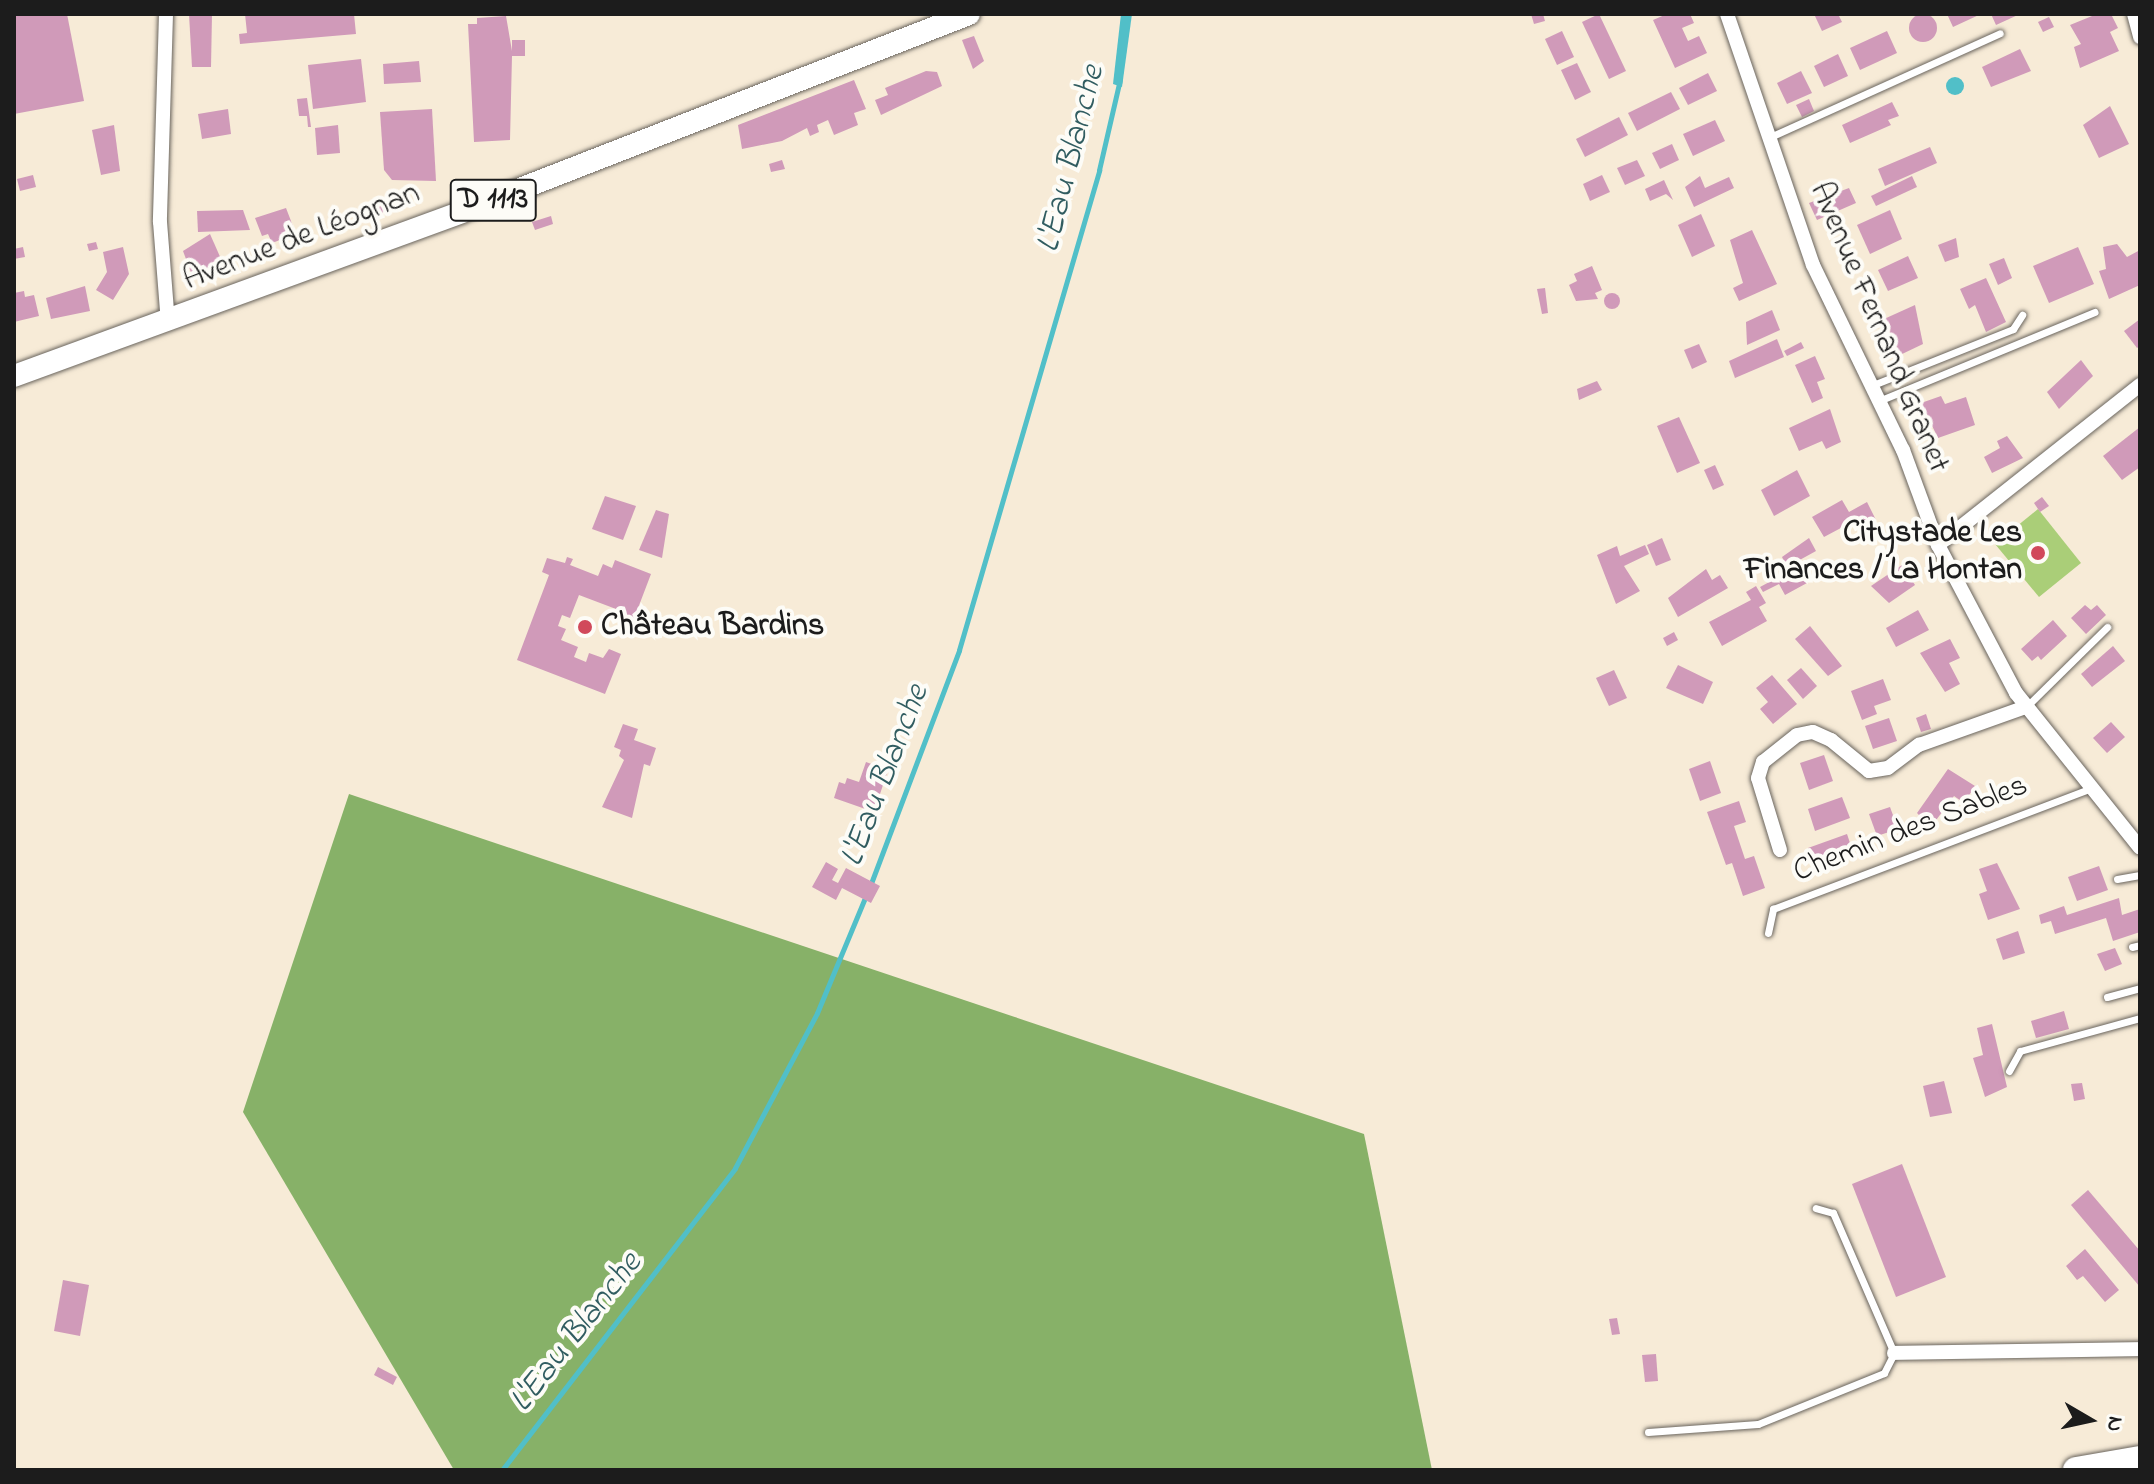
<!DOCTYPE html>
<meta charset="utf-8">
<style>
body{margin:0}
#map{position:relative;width:2154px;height:1484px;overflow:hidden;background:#f7ebd7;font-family:"Indie Flower",sans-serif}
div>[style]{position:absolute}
.green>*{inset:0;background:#aace78}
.forest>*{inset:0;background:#87b168}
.water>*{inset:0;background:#51bfc8}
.round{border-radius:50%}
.stream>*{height:5px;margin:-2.5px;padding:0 2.5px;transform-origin:2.5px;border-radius:2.5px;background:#51bfc8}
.building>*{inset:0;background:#d09ab9}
.roads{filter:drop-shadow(0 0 2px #69645d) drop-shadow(0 0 2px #69645d)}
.lane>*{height:7px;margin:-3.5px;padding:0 3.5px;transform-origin:3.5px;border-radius:3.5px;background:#fff}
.street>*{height:14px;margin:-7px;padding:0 7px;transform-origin:7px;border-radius:7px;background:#fff}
.primary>*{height:22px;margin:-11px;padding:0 11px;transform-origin:11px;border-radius:11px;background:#fff}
.highway>*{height:26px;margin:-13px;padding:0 13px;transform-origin:13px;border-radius:13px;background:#fff}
.dots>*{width:22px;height:22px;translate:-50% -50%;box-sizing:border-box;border:4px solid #fdfcf7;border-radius:50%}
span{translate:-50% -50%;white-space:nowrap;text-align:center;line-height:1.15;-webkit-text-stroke:8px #fdfcf7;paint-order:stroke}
.shield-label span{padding:2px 6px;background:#fdfcf7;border:2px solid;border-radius:6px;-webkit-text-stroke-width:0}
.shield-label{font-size:30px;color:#1c1c1c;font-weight:700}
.street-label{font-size:32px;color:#1c1c1c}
.poi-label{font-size:32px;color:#1c1c1c;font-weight:700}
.right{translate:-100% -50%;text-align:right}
.left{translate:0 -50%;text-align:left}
.water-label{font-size:34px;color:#315d61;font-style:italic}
.frame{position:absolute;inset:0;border:16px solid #1c1c1c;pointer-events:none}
.north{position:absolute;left:2050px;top:1380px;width:80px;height:80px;-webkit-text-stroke:6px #fdfcf7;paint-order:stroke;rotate:99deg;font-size:22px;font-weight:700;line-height:32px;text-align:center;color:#1c1c1c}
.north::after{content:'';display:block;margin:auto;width:28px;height:36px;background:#1c1c1c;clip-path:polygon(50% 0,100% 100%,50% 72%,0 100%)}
</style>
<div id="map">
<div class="green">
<div style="clip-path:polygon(2038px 509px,2081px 563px,2039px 597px,1995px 544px)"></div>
</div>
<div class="forest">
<div style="clip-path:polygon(349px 794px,1364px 1134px,1432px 1470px,454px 1470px,243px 1112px)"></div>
</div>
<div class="water">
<div style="clip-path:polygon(1121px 14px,1132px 14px,1122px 87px,1113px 84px)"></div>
<div class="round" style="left:1946px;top:77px;width:18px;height:18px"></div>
</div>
<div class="stream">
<div style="left:870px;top:886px;width:252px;rotate:-69.3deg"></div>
<div style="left:959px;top:650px;width:500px;rotate:-73.7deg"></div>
<div style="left:1099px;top:170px;width:93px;rotate:-77deg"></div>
<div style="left:502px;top:1470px;width:381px;rotate:-52.3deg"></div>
<div style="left:735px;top:1168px;width:175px;rotate:-62.1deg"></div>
<div style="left:817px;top:1013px;width:128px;rotate:-67.4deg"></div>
</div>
<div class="building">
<div class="round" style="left:1909px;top:14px;width:28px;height:28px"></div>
<div style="clip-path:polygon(14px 14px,67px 14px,84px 101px,14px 114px)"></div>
<div style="clip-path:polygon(189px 14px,212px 14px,211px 67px,192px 67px)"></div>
<div style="clip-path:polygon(245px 14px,354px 14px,356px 34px,240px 44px,239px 34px,247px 33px)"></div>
<div style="clip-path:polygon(1531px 14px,1543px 14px,1545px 21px,1534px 24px)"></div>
<div style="clip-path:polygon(1599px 14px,1626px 71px,1609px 79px,1582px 22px)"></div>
<div style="clip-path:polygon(1667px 14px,1690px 14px,1694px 23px,1682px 28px,1688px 41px,1699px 36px,1707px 53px,1675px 68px,1653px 20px)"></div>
<div style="clip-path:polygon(1814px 14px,1838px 14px,1842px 22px,1822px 31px)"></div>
<div style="clip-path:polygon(1947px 14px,1981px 14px,1953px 27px)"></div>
<div style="clip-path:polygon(1991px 14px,2020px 14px,1996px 25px)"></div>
<div style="clip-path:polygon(2097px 14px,2111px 14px,2118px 28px,2110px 32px,2119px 51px,2080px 68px,2074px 47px,2081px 44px,2070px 25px)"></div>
<div style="clip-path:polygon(506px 16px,512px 51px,512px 40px,525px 40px,525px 56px,512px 56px,510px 140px,474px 142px,468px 24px,477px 24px,477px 18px)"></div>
<div style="clip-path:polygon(2049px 17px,2054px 27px,2043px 32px,2038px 22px)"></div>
<div style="clip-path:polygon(1562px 31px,1574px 57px,1557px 65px,1545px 39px)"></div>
<div style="clip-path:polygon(1887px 31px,1897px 53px,1860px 70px,1850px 48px)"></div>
<div style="clip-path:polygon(974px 36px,984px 61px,973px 69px,962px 40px)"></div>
<div style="clip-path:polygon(2020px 49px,2031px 71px,1991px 87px,1982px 67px)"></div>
<div style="clip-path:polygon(1838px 54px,1848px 76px,1824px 87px,1814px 66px)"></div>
<div style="clip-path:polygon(361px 59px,366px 102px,313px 109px,308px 65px)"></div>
<div style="clip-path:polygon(419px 61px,421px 82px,384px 84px,383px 64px)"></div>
<div style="clip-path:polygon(1577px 63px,1591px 92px,1575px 100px,1561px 70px)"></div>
<div style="clip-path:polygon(926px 71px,937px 72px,942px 86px,881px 115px,875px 100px,888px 95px,885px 88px)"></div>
<div style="clip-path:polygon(1801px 71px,1812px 93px,1787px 104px,1777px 83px)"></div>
<div style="clip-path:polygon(1708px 73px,1717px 91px,1688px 105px,1679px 88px)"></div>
<div style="clip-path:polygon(854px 80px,866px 109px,854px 113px,858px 125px,834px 135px,828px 120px,817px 125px,819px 132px,810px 136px,807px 128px,782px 141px,742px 149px,738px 125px)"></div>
<div style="clip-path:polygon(1671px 92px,1680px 109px,1637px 131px,1628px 113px)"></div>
<div style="clip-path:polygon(307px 98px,311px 127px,308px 127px,307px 116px,299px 116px,297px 99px)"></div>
<div style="clip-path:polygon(1809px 99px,1814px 111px,1802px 117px,1796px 105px)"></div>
<div style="clip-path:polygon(1892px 102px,1899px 116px,1888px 120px,1891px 125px,1850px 143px,1842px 125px)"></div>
<div style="clip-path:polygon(2110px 106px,2129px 144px,2099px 158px,2083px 125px)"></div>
<div style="clip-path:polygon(228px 109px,231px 134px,202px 139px,198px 114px)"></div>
<div style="clip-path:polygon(432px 109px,436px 181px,392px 180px,384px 170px,380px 112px)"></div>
<div style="clip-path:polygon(1619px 117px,1628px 135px,1585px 157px,1576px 139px)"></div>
<div style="clip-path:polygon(1715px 120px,1725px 141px,1693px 156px,1683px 134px)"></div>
<div style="clip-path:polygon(114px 125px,120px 171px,101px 175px,92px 130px)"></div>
<div style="clip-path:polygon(338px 125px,340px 153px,317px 155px,315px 128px)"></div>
<div style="clip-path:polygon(1672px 144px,1679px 160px,1660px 169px,1652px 153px)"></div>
<div style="clip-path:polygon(1930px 147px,1937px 163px,1885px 186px,1878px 169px)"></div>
<div style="clip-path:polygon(782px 160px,785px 169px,771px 172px,769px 164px)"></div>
<div style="clip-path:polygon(1637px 160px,1645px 176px,1625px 185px,1617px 168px)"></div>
<div style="clip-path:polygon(33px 175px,36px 187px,20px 191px,17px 179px)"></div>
<div style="clip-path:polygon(1602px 175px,1610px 192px,1590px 201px,1583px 184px)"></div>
<div style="clip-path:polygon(1700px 176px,1705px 188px,1729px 177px,1734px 188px,1694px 207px,1685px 187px)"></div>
<div style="clip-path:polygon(1912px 176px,1917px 187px,1876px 206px,1871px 196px)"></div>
<div style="clip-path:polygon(1664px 180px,1673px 200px,1666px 194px,1650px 201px,1645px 189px)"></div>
<div style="clip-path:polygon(1849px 188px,1856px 203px,1817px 220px,1809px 203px)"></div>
<div style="clip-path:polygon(386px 204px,389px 210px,379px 214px,376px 208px)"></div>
<div style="clip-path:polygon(286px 208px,296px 234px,272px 243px,268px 234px,262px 236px,255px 218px)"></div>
<div style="clip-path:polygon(243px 210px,250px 230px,198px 232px,197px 211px)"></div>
<div style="clip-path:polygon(1890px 210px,1902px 239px,1870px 254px,1857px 225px)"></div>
<div style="clip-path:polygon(1701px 214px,1715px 246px,1692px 257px,1678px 225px)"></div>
<div style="clip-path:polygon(551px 216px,553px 224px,535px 230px,532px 222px)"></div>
<div style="clip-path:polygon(1752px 230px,1777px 284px,1739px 301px,1733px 288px,1743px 283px,1730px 240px)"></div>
<div style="clip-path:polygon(210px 234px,225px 268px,193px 278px,183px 251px)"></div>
<div style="clip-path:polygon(1956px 238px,1959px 257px,1945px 262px,1938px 245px)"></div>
<div style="clip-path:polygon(96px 242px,98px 249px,89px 251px,87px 244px)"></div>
<div style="clip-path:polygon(2117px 244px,2127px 257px,2140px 250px,2140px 285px,2109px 299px,2099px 271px,2106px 269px,2103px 247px)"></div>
<div style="clip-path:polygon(23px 247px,25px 257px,14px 259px,14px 249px)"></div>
<div style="clip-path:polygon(123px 247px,129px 274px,113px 300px,96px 290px,107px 272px,103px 252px)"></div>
<div style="clip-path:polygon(2078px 247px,2094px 284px,2049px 303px,2033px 266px)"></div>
<div style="clip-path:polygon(1908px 256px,1918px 278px,1888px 291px,1878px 270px)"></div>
<div style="clip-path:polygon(2004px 258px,2012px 278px,1998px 285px,1989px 264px)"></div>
<div style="clip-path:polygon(1592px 266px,1602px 290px,1595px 293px,1598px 299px,1576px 301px,1569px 285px,1577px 281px,1574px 274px)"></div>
<div style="clip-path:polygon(1986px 278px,2006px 322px,1986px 332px,1975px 305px,1969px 309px,1960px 289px)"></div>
<div style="clip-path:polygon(85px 286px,90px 311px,51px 319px,46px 298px)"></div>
<div style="clip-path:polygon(1545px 288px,1548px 313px,1542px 314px,1537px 289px)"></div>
<div style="clip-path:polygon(24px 291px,25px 297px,34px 295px,39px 316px,14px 322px,14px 293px)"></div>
<div class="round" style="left:1604px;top:293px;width:16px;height:16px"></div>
<div style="clip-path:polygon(1915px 305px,1923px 344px,1900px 355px,1884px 319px)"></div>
<div style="clip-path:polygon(1772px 310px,1780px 330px,1747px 345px,1746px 322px)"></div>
<div style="clip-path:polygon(2140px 319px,2140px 346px,2137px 348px,2124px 331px)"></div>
<div style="clip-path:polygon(1777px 339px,1784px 357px,1735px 378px,1729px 361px)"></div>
<div style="clip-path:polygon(1801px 342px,1804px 348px,1787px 356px,1784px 351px)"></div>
<div style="clip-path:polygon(1699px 344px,1707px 362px,1692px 369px,1684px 350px)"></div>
<div style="clip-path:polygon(1815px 356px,1825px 379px,1817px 382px,1823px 398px,1812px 403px,1795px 365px)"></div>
<div style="clip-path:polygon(2081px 360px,2093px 376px,2059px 409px,2047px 392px)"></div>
<div style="clip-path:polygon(1597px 381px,1602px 390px,1579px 400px,1577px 389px)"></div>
<div style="clip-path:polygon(1941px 396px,1945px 404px,1966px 397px,1975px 425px,1938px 438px,1921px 403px)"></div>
<div style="clip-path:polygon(1830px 409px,1841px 442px,1826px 449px,1822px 441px,1799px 451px,1789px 428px)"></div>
<div style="clip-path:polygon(1679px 417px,1700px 463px,1677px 473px,1657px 426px)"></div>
<div style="clip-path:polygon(2140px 427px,2140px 467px,2122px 480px,2103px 456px)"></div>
<div style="clip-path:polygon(2007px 436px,2023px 458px,1992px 473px,1984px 457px,2000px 448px,1997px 441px)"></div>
<div style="clip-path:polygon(1715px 465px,1724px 485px,1713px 490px,1704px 470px)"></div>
<div style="clip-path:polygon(1797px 470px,1810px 496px,1774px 516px,1761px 490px)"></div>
<div style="clip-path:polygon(605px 496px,636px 506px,623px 540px,592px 529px)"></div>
<div style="clip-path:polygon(2042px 497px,2049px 506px,2040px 512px,2034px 503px)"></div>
<div style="clip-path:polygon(1842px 500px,1849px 512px,1867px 502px,1876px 520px,1859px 530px,1854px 521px,1824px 537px,1812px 517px)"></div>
<div style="clip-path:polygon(656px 510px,669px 514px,662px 558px,639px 550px)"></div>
<div style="clip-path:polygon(1662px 538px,1671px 560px,1656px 566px,1647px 545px)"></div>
<div style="clip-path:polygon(1809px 538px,1816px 551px,1787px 567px,1782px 557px)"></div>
<div style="clip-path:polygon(1645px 545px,1649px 554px,1624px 566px,1640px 591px,1616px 604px,1597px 555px,1617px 546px,1620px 556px)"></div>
<div style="clip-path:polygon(567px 557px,573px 559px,570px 565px,598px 576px,603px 564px,612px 568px,615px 560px,651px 574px,627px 637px,619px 634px,625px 620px,614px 616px,616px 609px,579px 595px,570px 618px,562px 615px,558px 626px,566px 629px,561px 640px,578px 647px,574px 657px,586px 662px,589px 653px,603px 658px,609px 649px,621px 654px,605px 694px,517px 660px,549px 575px,542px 572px,547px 558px,565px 563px)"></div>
<div style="clip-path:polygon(1803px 564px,1807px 583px,1785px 595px,1779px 584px,1763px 592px,1760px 587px)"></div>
<div style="clip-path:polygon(1902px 565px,1915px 585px,1889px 603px,1871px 586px)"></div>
<div style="clip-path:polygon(1706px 569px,1712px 580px,1720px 575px,1728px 588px,1678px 617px,1668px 598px)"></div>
<div style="clip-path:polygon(1756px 586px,1766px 603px,1759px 607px,1767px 621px,1722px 646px,1709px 622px,1751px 600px,1746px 592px)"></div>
<div style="clip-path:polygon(2085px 605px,2091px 610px,2097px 605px,2106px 615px,2086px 634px,2071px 618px)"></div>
<div style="clip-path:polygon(1918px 610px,1929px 630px,1896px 647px,1886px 628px)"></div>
<div style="clip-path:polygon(2053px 620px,2067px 636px,2041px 660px,2038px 656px,2032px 661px,2021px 649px)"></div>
<div style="clip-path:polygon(1810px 626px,1842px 666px,1828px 676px,1795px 639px)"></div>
<div style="clip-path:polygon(1674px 632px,1678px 640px,1667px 646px,1663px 638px)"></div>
<div style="clip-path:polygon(1950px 639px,1960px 658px,1949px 663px,1960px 684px,1945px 692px,1920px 653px)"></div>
<div style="clip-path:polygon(2113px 646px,2125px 661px,2092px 687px,2081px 674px)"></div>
<div style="clip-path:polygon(1678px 665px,1713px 682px,1703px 704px,1666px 688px)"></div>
<div style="clip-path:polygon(1801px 668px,1817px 686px,1803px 699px,1787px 680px)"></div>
<div style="clip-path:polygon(1614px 670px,1627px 698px,1609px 706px,1596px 678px)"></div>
<div style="clip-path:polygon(1772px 675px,1797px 704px,1773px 724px,1760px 709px,1768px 702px,1756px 688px)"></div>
<div style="clip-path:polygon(1883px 679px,1891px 700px,1874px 706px,1877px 714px,1862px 720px,1851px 691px)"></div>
<div style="clip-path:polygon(1926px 714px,1931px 729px,1921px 732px,1916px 718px)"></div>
<div style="clip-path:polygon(1889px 718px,1897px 741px,1873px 749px,1865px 726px)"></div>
<div style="clip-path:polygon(2111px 722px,2125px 737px,2107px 753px,2093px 738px)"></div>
<div style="clip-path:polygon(623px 724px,638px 729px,634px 740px,656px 748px,650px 766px,644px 764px,632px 818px,602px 807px,624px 760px,619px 756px,621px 750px,614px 747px)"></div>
<div style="clip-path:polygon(1824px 755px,1833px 781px,1809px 790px,1800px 763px)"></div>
<div style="clip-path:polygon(1710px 761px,1721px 793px,1700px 801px,1689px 769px)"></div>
<div style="clip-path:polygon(866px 762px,888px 770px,874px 812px,834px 798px,839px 782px,845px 784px,847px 778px,859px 782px)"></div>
<div style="clip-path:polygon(1948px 769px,1975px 786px,1964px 803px,1954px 796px,1931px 827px,1917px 813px)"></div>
<div style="clip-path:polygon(1842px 797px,1850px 818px,1815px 831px,1808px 809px)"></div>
<div style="clip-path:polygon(1739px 801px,1746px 822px,1734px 826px,1745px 859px,1754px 856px,1765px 888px,1743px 896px,1732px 863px,1726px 865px,1707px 812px)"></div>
<div style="clip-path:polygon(1890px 807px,1898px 829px,1877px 836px,1869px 814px)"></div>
<div style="clip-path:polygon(1847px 834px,1854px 855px,1815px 869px,1808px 848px)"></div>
<div style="clip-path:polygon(826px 862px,838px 869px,832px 880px,838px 883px,846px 868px,880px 886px,871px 903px,842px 888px,836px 900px,812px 887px)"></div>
<div style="clip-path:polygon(1997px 863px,2020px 909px,1988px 920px,1979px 894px,1987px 891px,1979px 869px)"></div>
<div style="clip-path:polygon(2099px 866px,2108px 890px,2077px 901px,2068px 877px)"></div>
<div style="clip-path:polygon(2119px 898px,2122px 915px,2140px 909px,2140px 932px,2113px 941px,2106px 918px,2055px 934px,2051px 921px,2041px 924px,2039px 915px,2064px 906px,2067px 915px)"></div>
<div style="clip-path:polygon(2018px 931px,2025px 953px,2003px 960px,1996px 939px)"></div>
<div style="clip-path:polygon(2115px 948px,2122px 964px,2105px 971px,2097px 954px)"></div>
<div style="clip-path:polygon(2064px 1011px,2069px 1029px,2036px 1038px,2031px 1021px)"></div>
<div style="clip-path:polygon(1992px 1024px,2007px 1087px,1985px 1097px,1973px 1058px,1983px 1055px,1977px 1028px)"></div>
<div style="clip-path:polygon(1944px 1081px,1952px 1113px,1930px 1117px,1923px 1086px)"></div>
<div style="clip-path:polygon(2082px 1083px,2085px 1099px,2074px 1101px,2071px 1084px)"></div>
<div style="clip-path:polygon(1902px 1164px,1946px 1277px,1896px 1297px,1852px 1184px)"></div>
<div style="clip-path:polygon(2088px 1190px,2140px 1251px,2140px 1287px,2071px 1205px)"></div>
<div style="clip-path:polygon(2085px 1249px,2119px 1290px,2105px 1302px,2083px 1276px,2077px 1280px,2066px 1266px)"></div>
<div style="clip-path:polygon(63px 1280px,89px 1285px,80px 1336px,54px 1331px)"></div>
<div style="clip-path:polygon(1617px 1318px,1620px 1334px,1612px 1335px,1609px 1319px)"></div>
<div style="clip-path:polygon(1656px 1354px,1658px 1381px,1645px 1382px,1642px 1355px)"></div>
<div style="clip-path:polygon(378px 1367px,397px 1377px,393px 1385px,374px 1375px)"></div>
</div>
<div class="roads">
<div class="lane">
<div style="left:1770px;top:137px;width:252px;rotate:-24.3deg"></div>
<div style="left:1873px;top:385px;width:151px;rotate:-21.8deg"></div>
<div style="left:2013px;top:329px;width:17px;rotate:-57deg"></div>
<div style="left:1881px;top:400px;width:231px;rotate:-22.4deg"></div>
<div style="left:2026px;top:707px;width:114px;rotate:-44.6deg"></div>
<div style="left:2117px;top:879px;width:23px;rotate:-10deg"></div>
<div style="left:1768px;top:933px;width:25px;rotate:-78deg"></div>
<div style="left:1773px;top:909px;width:338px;rotate:-20.8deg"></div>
<div style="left:2132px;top:947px;width:8px;rotate:-14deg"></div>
<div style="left:2107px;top:997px;width:34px;rotate:-15deg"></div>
<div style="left:2009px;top:1071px;width:23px;rotate:-61deg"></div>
<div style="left:2020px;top:1051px;width:124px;rotate:-15.4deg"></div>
<div style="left:1648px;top:1432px;width:110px;rotate:-4.2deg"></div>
<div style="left:1758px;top:1424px;width:136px;rotate:-22deg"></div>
<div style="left:1884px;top:1373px;width:22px;rotate:-63deg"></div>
<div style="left:1894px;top:1353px;width:153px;rotate:-113.5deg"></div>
<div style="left:1833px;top:1213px;width:18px;rotate:-164deg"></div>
</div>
<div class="street">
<div style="left:166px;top:14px;width:208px;rotate:91.7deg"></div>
<div style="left:160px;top:222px;width:101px;rotate:85.5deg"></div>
<div style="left:1727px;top:14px;width:265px;rotate:71.1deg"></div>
<div style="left:1813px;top:265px;width:206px;rotate:64.1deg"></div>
<div style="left:1903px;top:450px;width:101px;rotate:69.8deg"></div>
<div style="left:1938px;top:545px;width:167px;rotate:62.2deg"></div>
<div style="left:2016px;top:693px;width:198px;rotate:51.3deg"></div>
<div style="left:2134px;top:14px;width:24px;rotate:75deg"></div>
<div style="left:1938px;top:545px;width:258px;rotate:-38.4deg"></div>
<div style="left:1780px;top:850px;width:75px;rotate:-107deg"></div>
<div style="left:1758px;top:778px;width:17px;rotate:-73deg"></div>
<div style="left:1763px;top:762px;width:43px;rotate:-38.5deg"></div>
<div style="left:1797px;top:735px;width:16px;rotate:-11deg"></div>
<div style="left:1813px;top:732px;width:20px;rotate:24deg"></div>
<div style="left:1831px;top:740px;width:49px;rotate:39.2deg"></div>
<div style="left:1869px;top:771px;width:19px;rotate:-9deg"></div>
<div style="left:1888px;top:768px;width:39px;rotate:-37deg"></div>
<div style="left:1919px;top:745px;width:114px;rotate:-19.6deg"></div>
<div style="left:1894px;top:1353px;width:246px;rotate:-0.9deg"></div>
</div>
<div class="primary">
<div style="left:14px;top:376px;width:476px;rotate:-20.1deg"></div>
<div style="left:461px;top:212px;width:545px;rotate:-21.29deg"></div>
</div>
<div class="highway">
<div style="left:2076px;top:1470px;width:65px;rotate:-9.8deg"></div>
</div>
</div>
<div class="dots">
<div style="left:2038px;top:553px;background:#d1495b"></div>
<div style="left:585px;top:627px;background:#d1495b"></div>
</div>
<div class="shield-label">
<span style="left:493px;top:200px">D 1113</span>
</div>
<div class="street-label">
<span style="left:302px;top:238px;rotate:-21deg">Avenue de Léognan</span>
<span style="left:1878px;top:328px;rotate:67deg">Avenue Fernand Granet</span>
<span style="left:1911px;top:830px;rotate:-21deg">Chemin des Sables</span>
</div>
<div class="poi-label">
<span class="right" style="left:2022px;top:553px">Citystade Les<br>Finances / La Hontan</span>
<span class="left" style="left:601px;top:627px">Château Bardins</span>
</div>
<div class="water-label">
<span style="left:1072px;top:159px;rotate:-76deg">L'Eau Blanche</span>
<span style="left:886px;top:776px;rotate:-69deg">L'Eau Blanche</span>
<span style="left:577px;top:1333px;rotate:-52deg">L'Eau Blanche</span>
</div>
<div class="frame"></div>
<div class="north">N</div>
</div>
